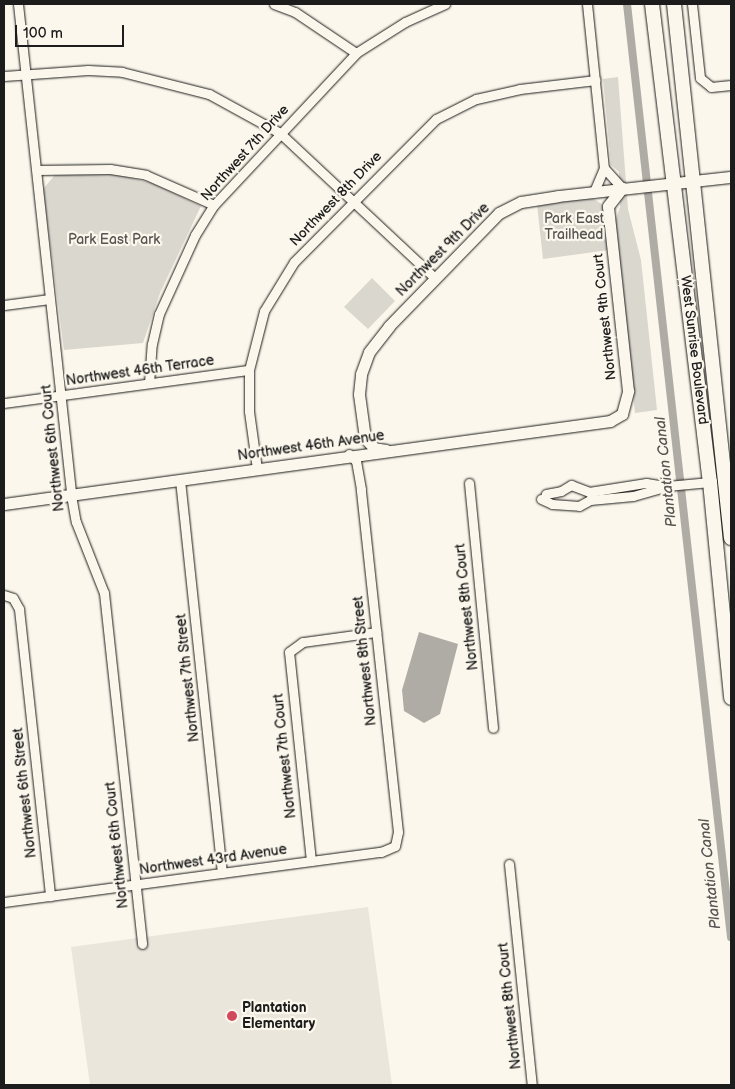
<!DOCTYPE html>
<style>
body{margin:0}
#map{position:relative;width:735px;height:1089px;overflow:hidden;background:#fbf7ec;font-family:"Balsamiq Sans",sans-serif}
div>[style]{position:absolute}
.built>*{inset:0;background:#eae6dc}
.green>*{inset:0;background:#dad7ce}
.water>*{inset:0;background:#afaca5}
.canal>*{height:8px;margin:-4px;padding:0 4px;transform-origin:4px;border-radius:4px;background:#afaca5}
.roads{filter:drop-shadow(0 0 1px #1c1c1c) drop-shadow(0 0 1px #1c1c1c)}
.minor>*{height:9px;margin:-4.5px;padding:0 4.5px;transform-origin:4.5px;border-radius:4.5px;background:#fbf7ec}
.tertiary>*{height:11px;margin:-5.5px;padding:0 5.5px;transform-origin:5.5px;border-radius:5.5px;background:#fbf7ec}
.primary>*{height:14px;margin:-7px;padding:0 7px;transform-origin:7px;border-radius:7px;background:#fbf7ec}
.dots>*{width:14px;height:14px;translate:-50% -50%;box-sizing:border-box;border:2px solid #fbf7ec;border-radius:50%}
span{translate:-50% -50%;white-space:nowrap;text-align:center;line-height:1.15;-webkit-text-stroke:4.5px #fbf7ec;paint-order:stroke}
.street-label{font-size:14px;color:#1c1c1c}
.park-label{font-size:14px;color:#555451}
.poi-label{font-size:14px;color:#1c1c1c;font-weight:700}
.left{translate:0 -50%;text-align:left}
.water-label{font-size:15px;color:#575653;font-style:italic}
.frame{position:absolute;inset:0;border:5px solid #1c1c1c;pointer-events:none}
.scale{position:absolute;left:15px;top:25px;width:109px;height:22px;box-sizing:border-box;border:2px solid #1c1c1c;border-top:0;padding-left:6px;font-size:15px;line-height:18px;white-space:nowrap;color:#1c1c1c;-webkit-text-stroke:4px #fbf7ec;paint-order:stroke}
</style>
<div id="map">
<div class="built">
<div style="clip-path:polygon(368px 907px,392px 1085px,90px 1085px,71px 947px)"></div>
</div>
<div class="green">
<div style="clip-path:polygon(618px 77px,628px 209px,641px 260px,657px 410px,635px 413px,615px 221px,620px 207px,619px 172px,611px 165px,603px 79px)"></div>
<div style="clip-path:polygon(114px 174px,152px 183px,201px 206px,160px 293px,143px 343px,64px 350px,43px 189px,55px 175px)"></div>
<div style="clip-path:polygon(585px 192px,604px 206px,609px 250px,543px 259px,537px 204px)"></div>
<div style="clip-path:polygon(372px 278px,395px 301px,368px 329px,344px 307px)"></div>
</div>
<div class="water">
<div style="clip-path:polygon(419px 632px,458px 644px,440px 714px,424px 723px,404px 711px,402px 690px)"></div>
</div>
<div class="canal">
<div style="left:627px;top:4px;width:939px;rotate:83.64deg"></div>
</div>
<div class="roads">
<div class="minor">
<div style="left:18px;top:4px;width:494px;rotate:83.8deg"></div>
<div style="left:71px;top:495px;width:27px;rotate:80deg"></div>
<div style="left:76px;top:522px;width:76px;rotate:68.5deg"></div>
<div style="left:104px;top:593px;width:353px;rotate:83.8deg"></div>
<div style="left:274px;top:4px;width:22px;rotate:21deg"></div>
<div style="left:295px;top:12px;width:73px;rotate:33.9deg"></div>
<div style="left:587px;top:4px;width:165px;rotate:84.1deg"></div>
<div style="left:604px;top:168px;width:25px;rotate:113deg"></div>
<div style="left:692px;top:4px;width:74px;rotate:83.8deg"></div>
<div style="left:700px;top:78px;width:14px;rotate:39deg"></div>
<div style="left:711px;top:87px;width:20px;rotate:-6deg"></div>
<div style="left:4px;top:76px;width:84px;rotate:-4.1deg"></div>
<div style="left:88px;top:70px;width:34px;rotate:3deg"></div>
<div style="left:122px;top:72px;width:90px;rotate:14.2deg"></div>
<div style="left:209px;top:94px;width:81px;rotate:28.8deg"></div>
<div style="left:280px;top:133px;width:212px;rotate:43.1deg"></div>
<div style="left:604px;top:168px;width:27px;rotate:48deg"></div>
<div style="left:37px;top:170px;width:73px;rotate:-0.8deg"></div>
<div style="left:110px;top:169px;width:36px;rotate:9deg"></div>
<div style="left:146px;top:175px;width:74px;rotate:23.8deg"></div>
<div style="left:4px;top:305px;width:46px;rotate:-7.4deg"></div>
<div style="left:149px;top:383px;width:39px;rotate:-86deg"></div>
<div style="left:152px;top:344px;width:31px;rotate:-77deg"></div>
<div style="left:159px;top:314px;width:87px;rotate:-65.5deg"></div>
<div style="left:195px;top:235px;width:36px;rotate:-58deg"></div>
<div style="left:214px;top:205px;width:208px;rotate:-46.9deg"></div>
<div style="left:356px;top:53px;width:58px;rotate:-32.3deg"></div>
<div style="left:405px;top:22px;width:44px;rotate:-24.2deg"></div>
<div style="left:4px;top:403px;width:247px;rotate:-7.7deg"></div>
<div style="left:257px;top:469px;width:59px;rotate:-97.9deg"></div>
<div style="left:249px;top:411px;width:41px;rotate:-90deg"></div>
<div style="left:249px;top:370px;width:61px;rotate:-75.7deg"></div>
<div style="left:264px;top:311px;width:57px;rotate:-58.5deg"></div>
<div style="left:294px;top:262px;width:202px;rotate:-45.2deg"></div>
<div style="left:436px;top:119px;width:45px;rotate:-26.6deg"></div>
<div style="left:476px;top:99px;width:45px;rotate:-12.8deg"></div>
<div style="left:520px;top:89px;width:76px;rotate:-6.8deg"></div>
<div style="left:180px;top:480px;width:395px;rotate:83.9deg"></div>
<div style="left:469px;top:483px;width:246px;rotate:84.4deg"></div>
<div style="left:541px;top:499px;width:12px;rotate:24deg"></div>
<div style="left:552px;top:504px;width:27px;rotate:4deg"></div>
<div style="left:579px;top:506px;width:13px;rotate:-29deg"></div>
<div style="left:590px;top:500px;width:43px;rotate:-5.3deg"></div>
<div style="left:633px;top:496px;width:35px;rotate:-16deg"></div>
<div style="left:667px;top:486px;width:43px;rotate:-5.3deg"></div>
<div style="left:544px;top:499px;width:5px;rotate:-68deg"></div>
<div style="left:546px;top:494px;width:15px;rotate:-11deg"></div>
<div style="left:561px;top:491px;width:12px;rotate:-31deg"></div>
<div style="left:571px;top:485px;width:19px;rotate:21deg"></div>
<div style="left:589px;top:492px;width:58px;rotate:-9deg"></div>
<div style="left:646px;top:483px;width:18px;rotate:9deg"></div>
<div style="left:4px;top:595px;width:9px;rotate:18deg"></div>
<div style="left:13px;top:598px;width:13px;rotate:61deg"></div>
<div style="left:19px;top:609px;width:289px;rotate:83.8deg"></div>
<div style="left:311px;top:861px;width:210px;rotate:-96deg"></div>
<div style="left:289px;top:652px;width:17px;rotate:-36deg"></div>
<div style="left:303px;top:642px;width:74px;rotate:-7.8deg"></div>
<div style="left:509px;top:864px;width:222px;rotate:84.1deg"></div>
<div style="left:4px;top:902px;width:380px;rotate:-7.6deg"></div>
<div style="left:381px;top:852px;width:15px;rotate:-23deg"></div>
<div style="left:395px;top:846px;width:14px;rotate:-78deg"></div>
<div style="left:398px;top:832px;width:345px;rotate:-96.2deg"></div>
<div style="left:361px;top:489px;width:28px;rotate:-100deg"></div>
<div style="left:356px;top:461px;width:10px;rotate:-135deg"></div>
</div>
<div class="tertiary">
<div style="left:386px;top:450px;width:12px;rotate:-171deg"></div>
<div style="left:374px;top:448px;width:13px;rotate:-132deg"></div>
<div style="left:365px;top:438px;width:44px;rotate:-97.8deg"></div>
<div style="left:359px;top:394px;width:20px;rotate:-84deg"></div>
<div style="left:361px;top:374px;width:23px;rotate:-70deg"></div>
<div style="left:369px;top:352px;width:33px;rotate:-52deg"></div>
<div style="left:389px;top:326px;width:158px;rotate:-45.8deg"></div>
<div style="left:499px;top:213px;width:25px;rotate:-27deg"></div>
<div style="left:521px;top:202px;width:37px;rotate:-9deg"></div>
<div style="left:558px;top:196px;width:174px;rotate:-6.3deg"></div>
<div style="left:4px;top:504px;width:612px;rotate:-7.8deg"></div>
<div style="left:610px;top:421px;width:14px;rotate:-30deg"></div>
<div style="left:622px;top:414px;width:24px;rotate:-75deg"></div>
<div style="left:628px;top:391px;width:186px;rotate:-96.2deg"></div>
<div style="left:608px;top:206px;width:23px;rotate:-52deg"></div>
</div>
<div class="primary">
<div style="left:652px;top:4px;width:482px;rotate:83.1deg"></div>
<div style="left:710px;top:482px;width:217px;rotate:84.4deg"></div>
<div style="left:674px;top:4px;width:537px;rotate:83.91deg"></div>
</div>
</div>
<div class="dots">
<div style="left:232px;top:1016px;background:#d1495b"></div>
</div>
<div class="street-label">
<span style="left:245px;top:153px;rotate:-48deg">Northwest 7th Drive</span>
<span style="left:336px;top:199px;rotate:-46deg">Northwest 8th Drive</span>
<span style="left:443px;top:250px;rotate:-45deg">Northwest 9th Drive</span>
<span style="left:605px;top:317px;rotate:-96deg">Northwest 9th Court</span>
<span style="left:694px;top:350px;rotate:83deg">West Sunrise Boulevard</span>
<span style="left:140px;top:371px;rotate:-8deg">Northwest 46th Terrace</span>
<span style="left:311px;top:446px;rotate:-8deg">Northwest 46th Avenue</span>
<span style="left:53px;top:448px;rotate:-96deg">Northwest 6th Court</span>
<span style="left:467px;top:607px;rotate:-96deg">Northwest 8th Court</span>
<span style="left:365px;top:661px;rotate:-96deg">Northwest 8th Street</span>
<span style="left:188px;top:678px;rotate:-96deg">Northwest 7th Street</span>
<span style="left:285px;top:756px;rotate:-96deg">Northwest 7th Court</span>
<span style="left:25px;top:793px;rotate:-96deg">Northwest 6th Street</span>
<span style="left:117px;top:845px;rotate:-96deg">Northwest 6th Court</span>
<span style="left:213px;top:860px;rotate:-8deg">Northwest 43rd Avenue</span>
<span style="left:510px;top:1006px;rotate:-96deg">Northwest 8th Court</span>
</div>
<div class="park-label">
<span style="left:574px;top:227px">Park East<br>Trailhead</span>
<span style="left:114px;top:240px">Park East Park</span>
</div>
<div class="poi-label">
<span class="left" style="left:242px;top:1016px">Plantation<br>Elementary</span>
</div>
<div class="water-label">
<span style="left:666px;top:472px;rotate:-96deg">Plantation Canal</span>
<span style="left:710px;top:874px;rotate:-96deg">Plantation Canal</span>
</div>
<div class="frame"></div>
<div class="scale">100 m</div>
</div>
